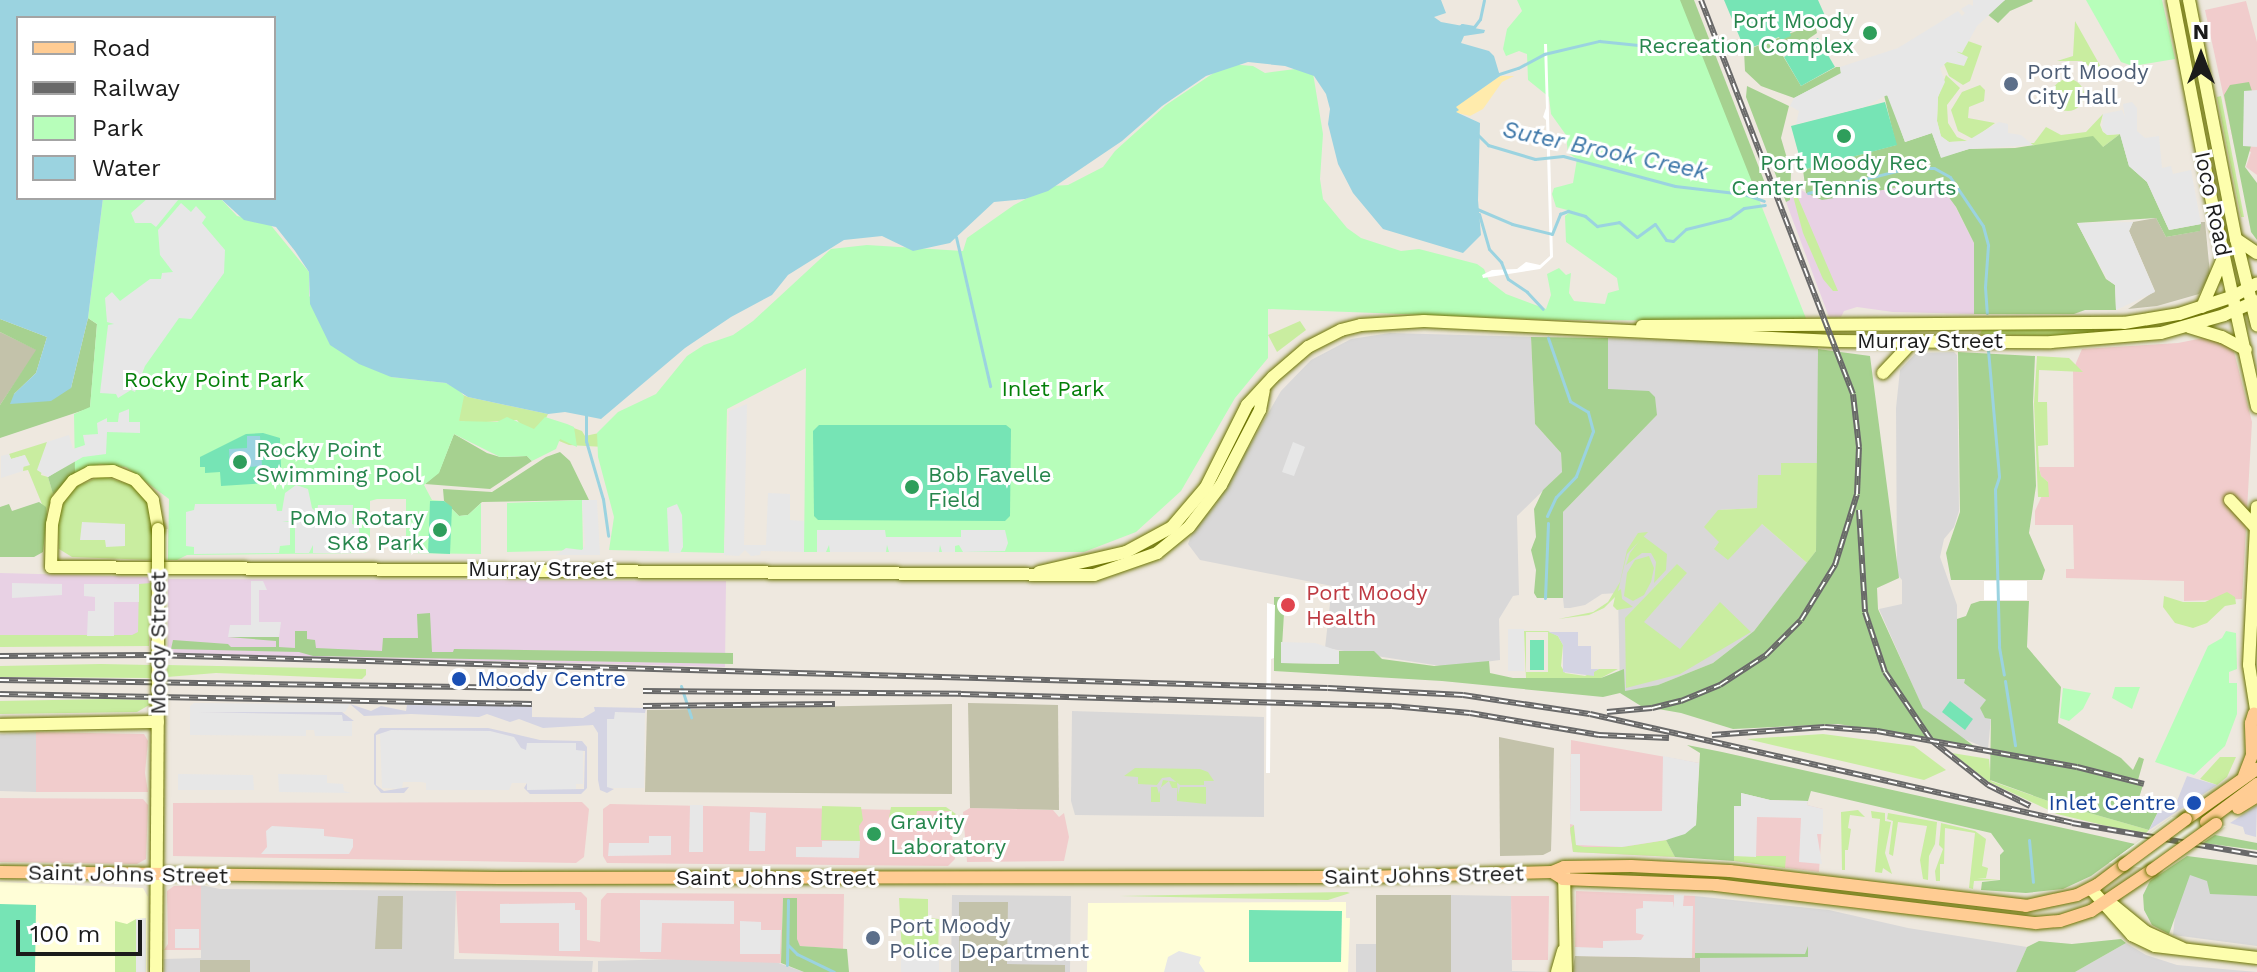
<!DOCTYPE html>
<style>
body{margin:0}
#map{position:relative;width:2257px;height:972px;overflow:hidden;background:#eee8df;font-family:"Work Sans",sans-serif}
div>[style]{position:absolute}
.residential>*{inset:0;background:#d9d8d8}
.commercial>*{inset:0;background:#f1cccc}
.industrial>*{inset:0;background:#e8d1e4}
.education>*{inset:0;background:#fffed7}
.construction>*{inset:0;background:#c3c2aa}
.grass>*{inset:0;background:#c9eda0}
.round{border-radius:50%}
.forest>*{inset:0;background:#a6d190}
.sand>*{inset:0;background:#ffebac}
.park>*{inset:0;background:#b7feba}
.pitch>*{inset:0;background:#76e4b5}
.parking>*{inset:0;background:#e7e7e7}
.plaza>*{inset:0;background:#d4d4e3}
.water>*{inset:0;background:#9bd3e0}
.pier>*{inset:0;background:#fff}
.stream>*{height:3px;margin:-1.5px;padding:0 1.5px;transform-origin:1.5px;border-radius:1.5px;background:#9bd3e0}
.roads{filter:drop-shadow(0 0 2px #6c7400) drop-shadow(0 0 2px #6c7400)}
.secondary>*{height:12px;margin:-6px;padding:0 6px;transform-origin:6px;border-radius:6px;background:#fdfead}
.primary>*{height:12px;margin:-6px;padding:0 6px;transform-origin:6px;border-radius:6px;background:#ffcc93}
.rail>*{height:6px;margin-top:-3px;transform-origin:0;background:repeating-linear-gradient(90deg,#fff 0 9px,#696969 0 18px);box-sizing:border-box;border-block:2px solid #696969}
.bridges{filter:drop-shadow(0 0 2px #6c7400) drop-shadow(0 0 2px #6c7400)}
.secondary-bridge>*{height:12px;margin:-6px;padding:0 6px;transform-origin:6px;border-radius:6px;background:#fdfead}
.primary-bridge>*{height:12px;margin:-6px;padding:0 6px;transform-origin:6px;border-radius:6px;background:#ffcc93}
.dots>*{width:22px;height:22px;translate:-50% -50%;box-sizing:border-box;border:4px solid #fff;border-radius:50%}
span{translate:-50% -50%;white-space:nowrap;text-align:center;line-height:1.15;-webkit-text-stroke:6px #fff;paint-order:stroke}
.leisure-label{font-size:22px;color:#27864d}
.right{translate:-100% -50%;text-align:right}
.left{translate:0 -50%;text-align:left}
.service-label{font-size:22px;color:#4e5e75}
.street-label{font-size:22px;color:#1b1b1b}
.park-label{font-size:22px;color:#037f08}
.health-label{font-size:22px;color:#be3a42}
.transit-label{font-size:22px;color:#164399}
.water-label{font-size:24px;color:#3f78a9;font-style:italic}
.legend{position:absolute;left:16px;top:16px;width:260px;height:184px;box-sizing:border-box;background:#fff;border:2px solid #a4a4a4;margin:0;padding:10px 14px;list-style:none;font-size:24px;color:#1b1b1b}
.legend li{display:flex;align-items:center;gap:16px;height:40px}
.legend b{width:40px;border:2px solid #a4a4a4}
.north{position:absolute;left:2161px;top:16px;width:80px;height:80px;-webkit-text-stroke:6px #fff;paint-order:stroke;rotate:0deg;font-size:22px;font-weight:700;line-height:32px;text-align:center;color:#1b1b1b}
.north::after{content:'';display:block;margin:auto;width:28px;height:36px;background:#1b1b1b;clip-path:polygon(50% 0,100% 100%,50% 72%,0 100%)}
.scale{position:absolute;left:16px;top:920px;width:126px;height:36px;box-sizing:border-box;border:4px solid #1b1b1b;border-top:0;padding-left:10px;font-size:24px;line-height:28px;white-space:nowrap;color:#1b1b1b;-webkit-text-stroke:6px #fff;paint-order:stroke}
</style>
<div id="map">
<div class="residential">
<div style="clip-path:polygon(1390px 333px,1531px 337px,1535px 424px,1561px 453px,1562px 472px,1517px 516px,1519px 595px,1513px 596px,1499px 619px,1500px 660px,1447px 667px,1325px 648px,1332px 586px,1200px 560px,1188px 544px,1193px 531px,1216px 504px,1281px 391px,1311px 360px,1351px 339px)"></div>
<div style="clip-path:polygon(1608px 338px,1818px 345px,1819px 463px,1782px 463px,1781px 475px,1757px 508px,1718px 510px,1720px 543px,1714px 548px,1762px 524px,1807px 563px,1754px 631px,1713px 663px,1658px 685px,1620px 693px,1618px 593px,1602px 594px,1585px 605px,1570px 608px,1564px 608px,1563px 598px,1563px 512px,1657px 415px,1608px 390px)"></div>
<div style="clip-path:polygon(1954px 352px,1957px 355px,1959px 511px,1954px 527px,1944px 539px,1940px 557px,1957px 605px,1957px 678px,1965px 679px,1964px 683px,1986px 700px,1984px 711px,1991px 718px,1988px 749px,1962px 738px,1923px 709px,1879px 609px,1902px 604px,1902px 580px,1897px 574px,1896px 408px,1900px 370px,1916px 353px)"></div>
<div style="clip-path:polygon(1072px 711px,1264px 717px,1264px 817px,1075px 815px,1071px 801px)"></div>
<div style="clip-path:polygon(36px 732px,36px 792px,0 791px,0 734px)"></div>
<div style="clip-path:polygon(2180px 867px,2257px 878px,2257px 946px,2173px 935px)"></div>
<div style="clip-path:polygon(201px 885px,220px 889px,456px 891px,454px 959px,593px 961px,592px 972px,164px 972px,164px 959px,201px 958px)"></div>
<div style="clip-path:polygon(952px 895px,1071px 896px,1070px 972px,951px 972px)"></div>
<div style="clip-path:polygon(1451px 895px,1511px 896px,1512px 971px,1552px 972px,1451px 972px)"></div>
<div style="clip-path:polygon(1695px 896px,1829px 910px,1908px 928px,2027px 947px,2016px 972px,1700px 972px,1700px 958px,1695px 958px)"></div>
<div style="clip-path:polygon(2126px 943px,2146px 955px,2177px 965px,2257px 972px,2075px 972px)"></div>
<div style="clip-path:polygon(1356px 944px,1376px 944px,1376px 972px,1356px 972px)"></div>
<div style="clip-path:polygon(680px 959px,770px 960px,804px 972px,598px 972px,598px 961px)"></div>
</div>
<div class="commercial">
<div style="clip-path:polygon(2246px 1px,2257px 42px,2257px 175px,2246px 167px,2251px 152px,2234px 145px,2205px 10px)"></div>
<div style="clip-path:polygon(2203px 338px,2223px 343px,2234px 352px,2252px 422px,2242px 599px,2184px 601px,2184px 581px,2066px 578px,2066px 569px,2074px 569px,2073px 525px,2035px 525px,2035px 511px,2048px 482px,2041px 476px,2039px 467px,2074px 467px,2073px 370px,2082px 349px,2178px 343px)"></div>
<div style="clip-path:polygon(36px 732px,144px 734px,148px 741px,145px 773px,148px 792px,36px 792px)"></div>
<div style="clip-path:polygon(1571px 740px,1699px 763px,1666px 840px,1675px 857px,1573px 852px,1570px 831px)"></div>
<div style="clip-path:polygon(0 798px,143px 799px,148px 805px,146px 859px,137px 864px,0 862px)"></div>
<div style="clip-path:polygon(1770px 800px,1808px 801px,1807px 805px,1823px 809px,1819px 872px,1734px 861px,1734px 806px)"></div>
<div style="clip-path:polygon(582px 802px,589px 809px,584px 857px,576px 863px,173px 856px,173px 803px)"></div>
<div style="clip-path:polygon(610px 804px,949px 811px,955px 859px,948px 866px,607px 863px,603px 856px,603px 809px)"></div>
<div style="clip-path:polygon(970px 808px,1053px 810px,1059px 817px,1064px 813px,1069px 837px,1064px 861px,967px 862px,963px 812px)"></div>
<div style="clip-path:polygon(201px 885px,201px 950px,164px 950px,168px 944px,167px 891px,174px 886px)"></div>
<div style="clip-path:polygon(456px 891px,581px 892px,587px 898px,587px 940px,600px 942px,601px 900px,607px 893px,844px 894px,843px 949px,800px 946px,797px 940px,797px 898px,783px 898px,781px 963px,459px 953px)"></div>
<div style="clip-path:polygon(1576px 891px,1695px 896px,1695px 958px,1575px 956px)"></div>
<div style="clip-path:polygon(1511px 896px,1549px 896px,1548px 960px,1512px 960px)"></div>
</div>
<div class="industrial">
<div style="clip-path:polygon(1937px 179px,1947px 190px,1974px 243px,1974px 314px,1893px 312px,1857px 307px,1844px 311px,1841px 317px,1829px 317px,1786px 202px,1793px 196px,1795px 186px,1806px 193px)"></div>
<div style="clip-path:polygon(0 573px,150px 577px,152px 641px,0 639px)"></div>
<div style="clip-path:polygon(168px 579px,726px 581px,725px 667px,167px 653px)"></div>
</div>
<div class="education">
<div style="clip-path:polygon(0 882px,143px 888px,148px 897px,147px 972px,0 972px)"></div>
<div style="clip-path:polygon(1346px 902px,1346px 918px,1350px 918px,1348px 972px,1087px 972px,1088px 903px)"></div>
</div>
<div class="construction">
<div style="clip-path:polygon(2156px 218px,2166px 237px,2199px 231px,2201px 222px,2205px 222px,2210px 274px,2199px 294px,2157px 306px,2128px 309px,2155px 291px,2129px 231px,2133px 222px)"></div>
<div style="clip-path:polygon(0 332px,37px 350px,0 405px)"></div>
<div style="clip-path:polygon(968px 703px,1058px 705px,1059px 810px,970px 808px)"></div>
<div style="clip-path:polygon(952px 704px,952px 794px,645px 792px,647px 710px)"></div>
<div style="clip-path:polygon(1499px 737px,1554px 748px,1551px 851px,1543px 855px,1500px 856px)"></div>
<div style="clip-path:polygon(1376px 895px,1451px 895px,1451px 972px,1376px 972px)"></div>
<div style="clip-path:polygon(378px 896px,403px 896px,402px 949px,375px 949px)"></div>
<div style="clip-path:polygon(959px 902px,1008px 902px,1007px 964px,1065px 965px,1065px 972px,959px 972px)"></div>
<div style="clip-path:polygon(1575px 956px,1700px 958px,1700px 972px,1572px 972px)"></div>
<div style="clip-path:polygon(200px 960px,250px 960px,250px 972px,200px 972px)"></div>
</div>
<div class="grass">
<div style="clip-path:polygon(2075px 21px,2102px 69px,2102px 71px,2098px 73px,2082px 61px,2057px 61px,2073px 56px)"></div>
<div style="clip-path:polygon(1968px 41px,1982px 46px,1970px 81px,1963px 85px,1949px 76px,1944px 64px)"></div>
<div style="clip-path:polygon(1946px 75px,1960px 88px,1947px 105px,1948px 123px,1957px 137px,1967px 141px,1949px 142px,1941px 137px,1937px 121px,1938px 97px)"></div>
<div class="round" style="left:2052px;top:79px;width:32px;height:32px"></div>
<div style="clip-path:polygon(1980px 85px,1985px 90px,1984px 101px,1969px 107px,1968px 118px,1995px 123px,1973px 139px,1958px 131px,1951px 110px,1962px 92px)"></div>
<div style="clip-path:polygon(2221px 96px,2244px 217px,2241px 217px,2217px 97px)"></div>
<div style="clip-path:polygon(2103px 114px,2100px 125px,2103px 132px,2108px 135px,2120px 134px,2103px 147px,2033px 145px,2030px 143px,2034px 143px,2046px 127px,2061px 135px,2086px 132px)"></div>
<div style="clip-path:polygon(1796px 185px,1799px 191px,1796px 193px,1838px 291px,1833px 291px,1823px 279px,1803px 233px,1793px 196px)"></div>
<div style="clip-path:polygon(1300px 321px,1306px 330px,1277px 352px,1268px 335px)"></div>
<div style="clip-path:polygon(2094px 328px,2095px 334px,2069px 336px,1980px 334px,1982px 330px)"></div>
<div style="clip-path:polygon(2037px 356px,2069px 358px,2083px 372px,2039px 370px,2038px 402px,2047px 402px,2048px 445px,2038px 446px,2039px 468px,2041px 476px,2048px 482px,2049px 497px,2038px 497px,2034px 403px)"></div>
<div style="clip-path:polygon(429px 381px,468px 397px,548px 414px,546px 418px,582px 431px,585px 436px,599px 433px,604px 447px,569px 445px,522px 426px,517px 420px,471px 423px,455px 420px)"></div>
<div style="clip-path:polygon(47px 442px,41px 475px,48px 477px,53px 494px,46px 514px,28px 470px,23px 471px,25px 455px,11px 459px,9px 454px)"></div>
<div style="clip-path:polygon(1781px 463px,1819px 463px,1816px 551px,1807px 563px,1762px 524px,1728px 560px,1714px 549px,1719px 542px,1704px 527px,1718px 510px,1757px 508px,1758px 475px,1781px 475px)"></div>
<div style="clip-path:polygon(102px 476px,131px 485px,148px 503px,153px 527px,152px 560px,72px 557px,59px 549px,58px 519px,64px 502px,77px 486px)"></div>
<div style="clip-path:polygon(1648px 532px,1627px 554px,1618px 591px,1621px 589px,1622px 599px,1633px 607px,1617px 610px,1613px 606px,1615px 597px,1604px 608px,1589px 615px,1558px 619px,1593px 612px,1608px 602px,1620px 582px,1627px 550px,1638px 533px)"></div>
<div style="clip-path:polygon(1643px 536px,1667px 554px,1666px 570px,1654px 583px,1656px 562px,1651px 553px,1642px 553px,1626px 565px,1630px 553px)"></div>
<div style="clip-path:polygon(1649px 556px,1654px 568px,1651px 582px,1644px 595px,1633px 601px,1624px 596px,1627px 573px,1635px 560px)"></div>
<div style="clip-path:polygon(1677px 564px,1687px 573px,1644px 622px,1680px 649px,1720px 602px,1751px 632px,1680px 674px,1626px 688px,1625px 618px)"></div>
<div style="clip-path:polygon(151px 583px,149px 646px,0 647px,0 635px,132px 635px,138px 632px,139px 584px)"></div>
<div style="clip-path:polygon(2227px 592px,2235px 597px,2236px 604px,2225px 606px,2207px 623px,2193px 628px,2175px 623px,2163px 607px,2164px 596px,2183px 602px,2205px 602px)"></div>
<div style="clip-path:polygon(evenodd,1524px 631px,1548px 631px,1558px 636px,1563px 645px,1561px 666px,1565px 673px,1585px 676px,1599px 669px,1618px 669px,1601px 678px,1526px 678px,1524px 631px,1526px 632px,1548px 632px,1548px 672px,1526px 672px,1526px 632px)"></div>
<div style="clip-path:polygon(101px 664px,151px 665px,151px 678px,0 677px,0 666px)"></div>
<div style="clip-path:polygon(167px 665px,366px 669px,366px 675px,362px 679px,216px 673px,167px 677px)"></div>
<div style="clip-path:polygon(106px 699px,151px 700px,151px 704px,137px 712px,0 714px,0 701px)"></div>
<div style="clip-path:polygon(1823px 734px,1914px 746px,1946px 770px,1924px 780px,1747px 739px)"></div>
<div style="clip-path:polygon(1952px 753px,1989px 759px,1991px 781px,2051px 802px,2149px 830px,2144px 835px,2057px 814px,1989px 782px)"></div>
<div style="clip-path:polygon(2220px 757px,2236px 757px,2227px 777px,2217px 785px,2200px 779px)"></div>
<div style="clip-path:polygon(1135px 768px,1200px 769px,1208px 772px,1214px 781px,1204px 781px,1204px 785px,1180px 785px,1170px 777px,1162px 778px,1157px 785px,1138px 784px,1138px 777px,1124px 776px)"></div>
<div style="clip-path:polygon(1163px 780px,1177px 782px,1178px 795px,1180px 787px,1206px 787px,1206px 804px,1177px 801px,1177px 788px,1172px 788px,1169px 781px,1160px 788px,1160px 802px,1151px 802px,1151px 787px,1157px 787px,1159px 794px)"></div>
<div style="clip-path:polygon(822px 806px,861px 807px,863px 820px,859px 826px,860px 841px,821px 840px)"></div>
<div style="clip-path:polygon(891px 807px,946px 807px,956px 814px,951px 818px,950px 811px,917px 811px,916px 818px,889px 818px)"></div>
<div style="clip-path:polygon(1858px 810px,1865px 817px,1850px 815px,1848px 828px,1851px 829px,1848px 850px,1845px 850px,1845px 870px,1842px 870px,1841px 812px)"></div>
<div style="clip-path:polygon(1871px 811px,1885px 813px,1885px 821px,1891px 822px,1885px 853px,1892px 874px,1883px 868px,1882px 873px,1875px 872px,1880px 819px,1872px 818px)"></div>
<div style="clip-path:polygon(1888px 813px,1937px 822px,1935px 844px,1929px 856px,1928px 880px,1923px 879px,1920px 860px,1927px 826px,1898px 822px,1893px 856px,1889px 854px,1893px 821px,1887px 819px)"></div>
<div style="clip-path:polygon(1941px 823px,1975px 831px,1986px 839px,1982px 866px,1988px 868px,1986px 878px,1977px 878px,1999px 880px,1974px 881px,1973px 889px,1969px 888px,1975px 833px,1945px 828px,1944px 864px,1940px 864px,1940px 881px,1936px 881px,1935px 871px,1943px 849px,1939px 845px)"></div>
<div style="clip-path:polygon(1574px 825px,1576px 845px,1584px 847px,1622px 847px,1666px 840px,1675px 857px,1573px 852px,1570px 828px)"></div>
<div style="clip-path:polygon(1734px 856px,1786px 856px,1785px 868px,1734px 861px)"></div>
<div style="clip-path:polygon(1350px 893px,1328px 900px,1119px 896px,1347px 892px)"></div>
<div style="clip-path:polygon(899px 898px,928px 899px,928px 918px,939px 919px,938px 956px,902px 955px)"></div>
<div style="clip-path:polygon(136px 919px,136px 972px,115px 972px,115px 921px,127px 924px)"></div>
</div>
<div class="forest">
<div style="clip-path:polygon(1670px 0,1694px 0,1770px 196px,1760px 197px,1735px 171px)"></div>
<div style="clip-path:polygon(2005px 0,2032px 0,2033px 1px,2010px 11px,1998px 23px,1987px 14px)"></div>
<div style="clip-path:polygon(1815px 24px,1817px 33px,1783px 56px,1801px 86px,1836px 67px,1840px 67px,1841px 74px,1794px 98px,1761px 86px,1745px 71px,1744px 51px)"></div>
<div style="clip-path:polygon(2249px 82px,2252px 91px,2245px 91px,2243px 146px,2251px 146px,2245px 167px,2257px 183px,2257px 240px,2251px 232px,2224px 95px,2230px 85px)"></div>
<div style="clip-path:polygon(1747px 86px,1789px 106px,1781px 138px,1791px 172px,1790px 200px,1786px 202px,1746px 97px)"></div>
<div style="clip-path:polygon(1884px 95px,1889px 96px,1905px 142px,1932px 133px,1941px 157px,1969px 149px,2015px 148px,2093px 136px,2103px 147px,2120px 134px,2129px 166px,2147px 182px,2169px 230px,2201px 224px,2200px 231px,2166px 237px,2156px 218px,2077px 223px,2106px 279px,2115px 285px,2116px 310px,2085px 310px,2074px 314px,1974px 314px,1974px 243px,1956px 207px,1937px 181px,1822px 200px,1806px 193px,1803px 170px,1896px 145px)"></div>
<div style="clip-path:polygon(88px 318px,97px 324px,90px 408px,0 438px,0 405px,36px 350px,0 332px,0 319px,47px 337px,36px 373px,14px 394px,71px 388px)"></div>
<div style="clip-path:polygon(1531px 337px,1608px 338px,1608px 389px,1649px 391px,1655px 397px,1657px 415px,1563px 512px,1563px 598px,1537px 598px,1534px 593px,1536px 570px,1531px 550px,1536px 537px,1534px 509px,1543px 490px,1562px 472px,1561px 453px,1535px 424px)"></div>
<div style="clip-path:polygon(1818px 349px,1870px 356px,1899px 578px,1877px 588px,1878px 609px,1923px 708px,1974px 746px,1838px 724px,1733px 729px,1681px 713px,1641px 706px,1620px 693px,1603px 697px,1442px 681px,1274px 671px,1274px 597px,1285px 597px,1281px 663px,1338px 664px,1339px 651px,1374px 651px,1382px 659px,1434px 666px,1489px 661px,1490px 673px,1513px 678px,1601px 678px,1624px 669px,1625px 691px,1658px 685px,1713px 663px,1754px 631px,1816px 551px)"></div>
<div style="clip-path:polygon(1958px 352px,2035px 356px,2033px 402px,2036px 486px,2029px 533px,2045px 570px,2042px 580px,1951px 580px,1946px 553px,1960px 512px)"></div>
<div style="clip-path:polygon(454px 434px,487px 453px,500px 457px,527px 456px,532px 461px,490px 489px,425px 484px,439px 472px)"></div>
<div style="clip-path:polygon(560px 452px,570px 461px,589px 500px,482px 502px,468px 515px,459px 516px,444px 501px,443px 489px,492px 492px,546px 457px)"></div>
<div style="clip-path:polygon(75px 460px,75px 473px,53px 494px,48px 477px)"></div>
<div style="clip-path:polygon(39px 502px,46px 507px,47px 514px,43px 552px,34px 557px,0 557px,0 507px,9px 504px,12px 511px)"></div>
<div style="clip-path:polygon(1980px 601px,2029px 601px,2027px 647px,2061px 687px,2058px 723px,2121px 758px,2133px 770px,2139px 757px,2144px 759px,2138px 780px,2144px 782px,2137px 804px,2159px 810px,2149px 830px,2051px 802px,1990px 780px,1991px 719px,1985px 718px,1980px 708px,1986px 700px,1964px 683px,1965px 679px,1957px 679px,1957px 619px,1966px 616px,1971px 604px)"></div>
<div style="clip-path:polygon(430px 613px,432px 652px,453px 652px,454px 649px,733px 653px,733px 664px,313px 656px,299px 652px,171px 649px,173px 640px,228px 644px,231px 647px,276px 647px,276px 641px,228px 637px,279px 637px,279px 647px,295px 648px,295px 631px,307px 631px,307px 639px,315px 640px,316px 648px,382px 651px,383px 638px,418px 638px,417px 614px)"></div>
<div style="clip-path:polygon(1687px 745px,1722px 752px,2135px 844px,2091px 876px,2063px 889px,2026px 893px,1981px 890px,1982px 882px,2000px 880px,2000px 855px,2004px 851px,1991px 833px,1811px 791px,1808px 801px,1770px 800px,1741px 793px,1741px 806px,1734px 806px,1734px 861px,1675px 857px,1666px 840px,1696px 825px,1700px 753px)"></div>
<div style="clip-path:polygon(2215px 835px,2257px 843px,2257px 850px,2203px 843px)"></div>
<div style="clip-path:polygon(2187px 856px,2257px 865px,2257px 896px,2210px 894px,2207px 881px,2190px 875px,2169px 934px,2152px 925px,2144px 910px,2143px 895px,2150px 881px)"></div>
<div style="clip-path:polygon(783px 898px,797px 898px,797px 939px,800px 946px,847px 949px,849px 972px,804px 972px,781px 963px)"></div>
<div style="clip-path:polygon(2121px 939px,2126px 943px,2075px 972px,2016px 972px,2027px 947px,2039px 941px,2072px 944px)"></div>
<div style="clip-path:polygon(1808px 946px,1808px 957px,1695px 958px,1695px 953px,1805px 954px)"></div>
</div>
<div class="sand">
<div style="clip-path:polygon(1500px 76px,1514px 76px,1502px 82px,1483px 109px,1470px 116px,1454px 112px,1455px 107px)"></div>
</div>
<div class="park">
<div style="clip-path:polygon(1517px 0,1680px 0,1807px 321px,1556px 320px,1268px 309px,1268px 358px,1235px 398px,1181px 491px,1136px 532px,1084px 552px,804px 552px,806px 368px,727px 409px,724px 553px,609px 550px,614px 517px,598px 457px,597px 433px,618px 412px,656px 394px,687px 356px,704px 345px,733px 335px,753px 321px,831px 249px,867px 245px,963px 251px,967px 238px,1014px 205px,1051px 186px,1068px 185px,1103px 167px,1115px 151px,1166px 105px,1227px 64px,1253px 66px,1265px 73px,1303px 68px,1313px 73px,1323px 134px,1320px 179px,1323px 199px,1347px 228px,1361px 238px,1401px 251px,1419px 249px,1477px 264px,1484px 269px,1489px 281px,1506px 294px,1546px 309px,1551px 295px,1547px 274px,1559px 268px,1566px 275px,1571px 273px,1569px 293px,1574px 301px,1605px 304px,1608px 293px,1619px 290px,1617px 278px,1566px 242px,1565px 216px,1571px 211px,1556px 207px,1552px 194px,1554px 188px,1573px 183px,1577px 159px,1568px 153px,1566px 135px,1551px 114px,1549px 97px,1528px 80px,1527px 54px,1519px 51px,1506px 56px,1503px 49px,1507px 29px,1522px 11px)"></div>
<div style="clip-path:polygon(2086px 0,2162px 0,2175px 59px,2133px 66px,2121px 62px)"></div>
<div style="clip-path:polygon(103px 198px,220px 198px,237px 216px,269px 223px,309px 272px,309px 296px,391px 377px,446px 383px,459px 390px,464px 396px,459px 421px,497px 422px,507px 417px,534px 429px,545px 417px,567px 424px,574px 427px,577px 447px,560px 439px,556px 449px,532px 461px,527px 456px,500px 457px,454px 434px,439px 473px,424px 485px,432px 500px,444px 501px,459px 516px,468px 515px,481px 503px,481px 554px,406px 553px,406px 499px,377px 499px,370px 501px,370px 549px,365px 553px,187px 555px,177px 560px,168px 560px,169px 499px,126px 467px,100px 464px,75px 473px,74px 414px,90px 407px,97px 324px,88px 318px)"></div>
<div style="clip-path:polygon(582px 500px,583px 550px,507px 552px,507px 503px)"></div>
<div style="clip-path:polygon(2226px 631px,2236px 633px,2237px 669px,2229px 672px,2229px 683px,2237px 683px,2237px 714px,2225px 746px,2194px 775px,2155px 762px,2208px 646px,2222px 638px)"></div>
<div style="clip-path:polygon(2115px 687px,2140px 687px,2132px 709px,2112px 698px)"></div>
<div style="clip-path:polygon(2063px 688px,2091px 693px,2083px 709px,2069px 721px,2060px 718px)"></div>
</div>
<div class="pitch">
<div style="clip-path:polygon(1724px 0,1818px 0,1826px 18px,1790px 32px,1791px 36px,1781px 40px,1779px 37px,1745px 50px)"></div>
<div style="clip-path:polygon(1818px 38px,1835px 67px,1801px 86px,1784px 57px)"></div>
<div style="clip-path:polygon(1885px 102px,1897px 145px,1803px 170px,1791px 126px)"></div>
<div style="clip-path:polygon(819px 425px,1006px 425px,1011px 429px,1010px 516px,1005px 521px,818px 520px,814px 516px,813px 431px)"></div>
<div style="clip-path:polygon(263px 433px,280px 438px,281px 467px,266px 471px,267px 483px,221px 486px,220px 472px,205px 473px,205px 467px,200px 467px,200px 457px,246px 434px)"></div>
<div style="clip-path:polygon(430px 501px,444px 501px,452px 507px,450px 554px,428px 553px)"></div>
<div style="clip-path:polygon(1530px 640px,1544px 640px,1544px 670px,1530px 670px)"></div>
<div style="clip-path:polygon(1950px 701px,1973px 719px,1965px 730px,1942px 712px)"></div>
<div style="clip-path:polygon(0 904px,36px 905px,35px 972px,0 972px)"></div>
<div style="clip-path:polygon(1249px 910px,1342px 911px,1341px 962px,1249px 962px)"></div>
</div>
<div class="parking">
<div style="clip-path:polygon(1973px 0,2005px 0,1977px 26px,1962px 53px,1955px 51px,1968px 57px,1964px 66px,1947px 62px,1940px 68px,1945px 82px,1938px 97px,1937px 121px,1941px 136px,1949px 142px,1967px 141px,1999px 122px,2008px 124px,2008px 133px,2021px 135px,2033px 145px,1969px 149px,1941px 158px,1932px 133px,1905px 142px,1887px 95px,1864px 107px,1796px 124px,1799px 111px,1790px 106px,1794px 98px,1841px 73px,1840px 67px,1898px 48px,1958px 11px,1962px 16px,1965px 13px,1961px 9px,1969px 4px,1973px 6px)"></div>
<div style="clip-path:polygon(2257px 90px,2257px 147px,2243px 146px,2244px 91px)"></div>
<div style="clip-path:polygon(2132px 102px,2137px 108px,2137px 131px,2145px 138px,2159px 136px,2162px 168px,2171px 166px,2173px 174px,2191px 170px,2201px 224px,2169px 230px,2147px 182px,2129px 166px,2120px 134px,2107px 135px,2102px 130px,2103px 114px,2122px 110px,2125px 117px,2123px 104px)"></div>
<div style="clip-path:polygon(148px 198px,177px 198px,178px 200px,156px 227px,151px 223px,135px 223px,131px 213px)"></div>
<div style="clip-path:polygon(181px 203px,191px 212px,196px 206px,206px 217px,202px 223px,225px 250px,224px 273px,191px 319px,179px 318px,145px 366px,135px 392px,131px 390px,118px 398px,116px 394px,100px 393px,108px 325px,114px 324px,107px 322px,105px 298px,112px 292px,120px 301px,150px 279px,161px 279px,162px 273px,173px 272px,160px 255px,158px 230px)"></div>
<div style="clip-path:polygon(2133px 222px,2129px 231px,2155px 292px,2116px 310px,2115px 285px,2107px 279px,2077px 223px)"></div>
<div style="clip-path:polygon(747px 404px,744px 545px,766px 545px,768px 493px,790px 494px,790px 520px,804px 521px,804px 552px,761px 551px,760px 555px,751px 556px,745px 550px,739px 556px,724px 555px,729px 411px)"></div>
<div style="clip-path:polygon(129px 409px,129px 422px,140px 422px,140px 433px,107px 432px,106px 454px,83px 457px,48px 477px,37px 470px,47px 442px,69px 435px,73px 449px,85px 445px,83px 435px,98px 434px,97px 423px,107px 418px,107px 422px,118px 422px,119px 413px)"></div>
<div style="clip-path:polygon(1293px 442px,1305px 447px,1294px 476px,1282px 472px)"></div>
<div style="clip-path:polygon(9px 454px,11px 459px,25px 455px,30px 465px,23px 467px,23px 471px,1px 478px,1px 456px)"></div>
<div style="clip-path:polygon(296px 485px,308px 489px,312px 508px,317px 513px,318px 505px,353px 505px,352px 524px,359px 526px,359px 544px,351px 545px,350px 553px,313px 553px,313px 545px,309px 553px,295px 553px,295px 525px,290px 521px,282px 521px,290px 522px,290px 545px,280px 546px,279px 553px,194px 554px,194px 547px,186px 546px,186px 512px,194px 510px,195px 504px,276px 504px,277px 511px,282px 511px,285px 493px)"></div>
<div style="clip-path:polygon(582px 500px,597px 500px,600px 555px,556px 555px,566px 548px,582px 550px,585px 546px)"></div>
<div style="clip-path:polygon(677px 504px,682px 515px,683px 547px,680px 553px,669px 553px,667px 508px)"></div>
<div style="clip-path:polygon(82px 522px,125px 524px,125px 546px,106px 547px,105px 540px,80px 540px)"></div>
<div style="clip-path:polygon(817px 530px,885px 530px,886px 537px,961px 537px,961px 530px,1005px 530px,1008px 543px,1005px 551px,963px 552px,959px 545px,955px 546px,955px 552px,942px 552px,940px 545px,939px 552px,889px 552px,887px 545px,886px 552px,830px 552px,829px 545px,826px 552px,817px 552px)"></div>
<div style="clip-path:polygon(251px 581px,263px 581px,267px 590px,259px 590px,259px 622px,281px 622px,279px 637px,228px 637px,230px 625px,251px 625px)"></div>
<div style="clip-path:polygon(12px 583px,62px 584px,62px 595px,12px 598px)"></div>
<div style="clip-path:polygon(84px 584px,139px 584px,139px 602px,114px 602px,114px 636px,87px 636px,88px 611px,95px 611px,95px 597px,84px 596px)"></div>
<div style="clip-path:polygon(1508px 629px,1524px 629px,1524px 671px,1508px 671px)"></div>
<div style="clip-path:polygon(1281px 642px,1315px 643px,1339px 651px,1339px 664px,1281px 663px)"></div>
<div style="clip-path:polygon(194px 703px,350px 704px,345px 712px,198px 712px,343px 715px,352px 721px,352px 736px,315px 736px,314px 730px,306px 730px,306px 736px,190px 735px,190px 706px)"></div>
<div style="clip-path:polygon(615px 712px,645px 713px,644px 788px,607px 788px,607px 719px)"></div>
<div style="clip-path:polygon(391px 730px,490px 731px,514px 736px,521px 748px,526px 749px,526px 743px,576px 743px,577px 750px,583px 750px,583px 784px,576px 784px,576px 791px,527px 790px,527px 783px,512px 783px,509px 790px,426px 790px,426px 783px,421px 782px,403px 782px,402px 789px,382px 788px,380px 733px)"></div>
<div style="clip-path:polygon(1571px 754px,1580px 754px,1580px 811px,1662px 811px,1663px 756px,1699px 763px,1696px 825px,1685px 834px,1666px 840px,1622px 847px,1576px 845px,1574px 825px,1570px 824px)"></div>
<div style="clip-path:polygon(178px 774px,253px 775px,254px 790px,178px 790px)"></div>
<div style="clip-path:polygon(278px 774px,327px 775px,327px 783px,343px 784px,344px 791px,351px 793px,279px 792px)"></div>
<div style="clip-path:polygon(1741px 793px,1770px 800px,1808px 801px,1807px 805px,1823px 809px,1823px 834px,1817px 834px,1822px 864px,1799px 862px,1801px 818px,1757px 817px,1756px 857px,1734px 856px,1734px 806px,1741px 806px)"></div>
<div style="clip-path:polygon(690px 805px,703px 805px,703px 852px,689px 852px)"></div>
<div style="clip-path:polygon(750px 812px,766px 813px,765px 851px,749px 851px)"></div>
<div style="clip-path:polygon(272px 826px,324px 829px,324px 836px,353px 839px,353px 847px,349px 854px,261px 854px,267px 847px,266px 831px)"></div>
<div style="clip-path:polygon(649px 836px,671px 836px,671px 855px,608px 856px,609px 843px,649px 843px)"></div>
<div style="clip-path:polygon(822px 841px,860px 841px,859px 858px,796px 857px,796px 847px,822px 847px)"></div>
<div style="clip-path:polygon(1674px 894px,1684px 895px,1683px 906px,1693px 906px,1692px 958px,1575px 956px,1575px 947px,1603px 948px,1603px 941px,1641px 940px,1644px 935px,1636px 933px,1636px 909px,1643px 908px,1643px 901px,1673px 902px,1674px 908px)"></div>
<div style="clip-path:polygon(640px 900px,734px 901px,734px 924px,662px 923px,661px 952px,640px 952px)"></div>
<div style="clip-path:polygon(575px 903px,575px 910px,580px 910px,580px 951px,559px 951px,559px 923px,500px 923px,500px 904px)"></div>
<div style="clip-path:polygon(146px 918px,146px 972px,136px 972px,136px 919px)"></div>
<div style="clip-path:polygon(740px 921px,761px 922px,761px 930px,781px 930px,780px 954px,740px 954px)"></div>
<div style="clip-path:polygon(175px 929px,199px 929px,199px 948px,175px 948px)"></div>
<div style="clip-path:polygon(1179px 951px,1201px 957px,1199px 963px,1205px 972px,1164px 972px,1168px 957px)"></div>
<div style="clip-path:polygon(901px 959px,939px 959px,939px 971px,944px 972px,901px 972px)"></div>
</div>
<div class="plaza">
<div style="clip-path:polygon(1548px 632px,1578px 632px,1578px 646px,1591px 646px,1591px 669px,1599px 669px,1594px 672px,1594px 676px,1563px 672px,1563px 645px,1558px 636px)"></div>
<div style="clip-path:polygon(350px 704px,371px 711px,381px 706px,406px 711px,407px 705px,532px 706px,532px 717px,583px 718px,595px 711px,594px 707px,646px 708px,645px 713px,615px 712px,614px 719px,607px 719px,607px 787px,614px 789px,607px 793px,600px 790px,598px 780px,598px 733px,593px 725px,543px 728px,519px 719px,510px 722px,487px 714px,479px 717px,411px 714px,364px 716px)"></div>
<div style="clip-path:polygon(342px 712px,354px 721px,343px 721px,342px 715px,198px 712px)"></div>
<div style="clip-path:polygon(380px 728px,488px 728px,540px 740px,582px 741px,587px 747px,587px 788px,581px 794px,530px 794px,524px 788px,527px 783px,527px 790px,584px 789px,585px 751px,576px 750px,576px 743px,527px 743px,526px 750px,521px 748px,514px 737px,490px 731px,391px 730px,376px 735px,376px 785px,384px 791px,409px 787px,404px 793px,381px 793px,374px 784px,374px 734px)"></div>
<div style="clip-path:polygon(2187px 776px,2217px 785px,2149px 830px,2159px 810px,2170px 812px,2175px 806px)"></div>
<div style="clip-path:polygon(2257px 805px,2256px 837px,2245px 834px,2243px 827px,2230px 823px)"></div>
</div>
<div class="water">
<div style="clip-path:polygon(0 0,1441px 0,1446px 13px,1434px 17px,1441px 22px,1485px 30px,1484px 33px,1464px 36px,1461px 43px,1489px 51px,1494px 56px,1500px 76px,1456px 107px,1459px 110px,1456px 112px,1480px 123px,1478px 200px,1481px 235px,1463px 253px,1383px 229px,1353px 193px,1338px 164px,1328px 124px,1330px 109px,1326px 94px,1314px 76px,1285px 66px,1248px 62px,1206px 76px,1162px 106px,1122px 141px,1048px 191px,1025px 199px,994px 202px,950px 243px,913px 251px,882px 236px,844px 240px,788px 275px,772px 295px,731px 317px,685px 348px,601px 419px,565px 412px,548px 414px,468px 397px,446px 383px,391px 377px,359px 364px,330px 345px,310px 304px,309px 272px,295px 251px,276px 227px,244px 220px,220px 198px,274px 198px,274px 18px,18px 18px,18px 198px,103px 198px,88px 318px,71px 388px,51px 401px,10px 404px,14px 394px,36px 373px,47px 337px,0 319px)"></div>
<div style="clip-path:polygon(247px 436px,260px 436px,262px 466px,230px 468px,229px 449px,247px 448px)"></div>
</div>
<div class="pier">
<div style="clip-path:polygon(1544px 44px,1547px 44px,1553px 257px,1540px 269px,1483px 278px,1482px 275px,1492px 270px,1517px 269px,1526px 262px,1540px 265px,1550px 256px,1546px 120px,1543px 117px,1546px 108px)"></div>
<div style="clip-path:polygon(152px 529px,168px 529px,167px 704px,151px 704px)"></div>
<div style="clip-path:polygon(1984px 581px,2027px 581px,2027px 600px,1984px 600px)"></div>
<div style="clip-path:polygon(1267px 603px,1275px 605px,1274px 658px,1271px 659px,1270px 773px,1266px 773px)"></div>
<div style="clip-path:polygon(2172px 817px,2226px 826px,2164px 871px,2109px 863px)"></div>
</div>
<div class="stream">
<div style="left:1458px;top:28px;width:5px;rotate:-37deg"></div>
<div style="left:1462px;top:25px;width:12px;rotate:9deg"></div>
<div style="left:1474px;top:27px;width:10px;rotate:-53deg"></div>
<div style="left:1480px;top:19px;width:19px;rotate:-78deg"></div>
<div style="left:1496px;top:75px;width:23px;rotate:-18deg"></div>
<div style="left:1518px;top:68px;width:30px;rotate:-28deg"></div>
<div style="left:1544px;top:54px;width:57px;rotate:-13.3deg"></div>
<div style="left:1599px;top:41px;width:69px;rotate:5.8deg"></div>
<div style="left:1668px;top:48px;width:9px;rotate:-36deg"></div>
<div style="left:1477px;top:134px;width:16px;rotate:45deg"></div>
<div style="left:1488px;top:145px;width:49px;rotate:16.6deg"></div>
<div style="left:1535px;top:159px;width:28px;rotate:-6deg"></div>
<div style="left:1563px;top:156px;width:116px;rotate:15deg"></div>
<div style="left:1675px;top:186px;width:69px;rotate:6.6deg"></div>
<div style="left:1744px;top:194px;width:21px;rotate:19deg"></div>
<div style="left:1808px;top:193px;width:103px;rotate:-14deg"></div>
<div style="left:1908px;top:168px;width:26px"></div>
<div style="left:1934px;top:168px;width:18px;rotate:29deg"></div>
<div style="left:1950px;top:177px;width:59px;rotate:56deg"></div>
<div style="left:1983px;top:226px;width:20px;rotate:75deg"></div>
<div style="left:1988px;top:245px;width:42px;rotate:94.1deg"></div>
<div style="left:1985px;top:287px;width:26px;rotate:86deg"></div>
<div style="left:1477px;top:209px;width:38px;rotate:23deg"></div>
<div style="left:1512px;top:224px;width:41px;rotate:14deg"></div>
<div style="left:1552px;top:234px;width:22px;rotate:-68deg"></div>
<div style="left:1560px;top:214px;width:9px;rotate:-21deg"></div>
<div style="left:1568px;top:211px;width:18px;rotate:16deg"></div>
<div style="left:1585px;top:216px;width:16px;rotate:40deg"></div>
<div style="left:1597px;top:226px;width:22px;rotate:-10deg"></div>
<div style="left:1619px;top:222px;width:23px;rotate:40deg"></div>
<div style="left:1637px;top:237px;width:22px;rotate:-36deg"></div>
<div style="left:1655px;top:224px;width:19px;rotate:55deg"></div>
<div style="left:1666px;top:240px;width:7px;rotate:8deg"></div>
<div style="left:1673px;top:241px;width:18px;rotate:-43deg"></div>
<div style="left:1686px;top:229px;width:45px;rotate:-14deg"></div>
<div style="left:1730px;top:218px;width:17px;rotate:-36deg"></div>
<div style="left:1744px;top:208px;width:21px;rotate:-8deg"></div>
<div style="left:1479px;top:214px;width:36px;rotate:74deg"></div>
<div style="left:1489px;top:249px;width:18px;rotate:47deg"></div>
<div style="left:1501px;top:262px;width:18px;rotate:68deg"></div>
<div style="left:1508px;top:279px;width:23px;rotate:34deg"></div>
<div style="left:1527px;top:292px;width:23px;rotate:47deg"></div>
<div style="left:956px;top:237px;width:153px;rotate:77.1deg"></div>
<div style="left:1988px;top:350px;width:127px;rotate:85deg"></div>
<div style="left:1999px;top:477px;width:13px;rotate:108deg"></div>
<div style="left:1995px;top:489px;width:158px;rotate:88.5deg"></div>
<div style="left:1999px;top:647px;width:28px;rotate:80deg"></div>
<div style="left:586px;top:414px;width:27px;rotate:90deg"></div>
<div style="left:586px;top:441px;width:60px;rotate:73.7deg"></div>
<div style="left:603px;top:499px;width:37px;rotate:82deg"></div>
<div style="left:1547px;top:516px;width:21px;rotate:-65deg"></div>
<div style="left:1556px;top:497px;width:29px;rotate:-46deg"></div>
<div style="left:1576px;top:476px;width:48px;rotate:-69.3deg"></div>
<div style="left:1593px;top:431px;width:20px;rotate:-105deg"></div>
<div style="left:1588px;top:412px;width:21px;rotate:-149deg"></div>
<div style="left:1570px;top:401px;width:67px;rotate:-109.2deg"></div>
<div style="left:1545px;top:598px;width:75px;rotate:-87.7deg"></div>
<div style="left:2005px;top:681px;width:65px;rotate:81.1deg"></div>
<div style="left:681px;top:686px;width:33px;rotate:72deg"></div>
<div style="left:2029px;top:840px;width:42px;rotate:84.6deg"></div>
<div style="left:788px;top:945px;width:13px;rotate:45deg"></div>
<div style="left:797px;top:954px;width:41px;rotate:25.9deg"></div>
<div style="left:787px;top:965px;width:65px;rotate:-89.1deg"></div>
</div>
<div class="roads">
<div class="secondary">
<div style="left:2173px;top:0;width:197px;rotate:79.1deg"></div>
<div style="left:2210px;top:193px;width:219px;rotate:77.6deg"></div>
<div style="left:2189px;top:0;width:244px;rotate:78.9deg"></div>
<div style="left:2236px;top:239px;width:89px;rotate:76.3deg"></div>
<div style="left:2236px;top:239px;width:25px;rotate:34deg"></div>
<div style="left:2202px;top:307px;width:56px;rotate:-66.7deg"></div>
<div style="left:1642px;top:326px;width:482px;rotate:-0.4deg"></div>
<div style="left:2124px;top:323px;width:56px;rotate:-9.3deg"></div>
<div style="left:2179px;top:314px;width:58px;rotate:-18.1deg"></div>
<div style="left:2234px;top:296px;width:26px;rotate:-29deg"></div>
<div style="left:2189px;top:327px;width:34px;rotate:17deg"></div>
<div style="left:2222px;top:337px;width:27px;rotate:28deg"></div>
<div style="left:1883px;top:373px;width:44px;rotate:-46.8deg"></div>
<div style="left:2230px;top:500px;width:37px;rotate:47deg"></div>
<div style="left:2257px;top:507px;width:158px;rotate:92.9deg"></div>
<div style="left:2249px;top:665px;width:52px;rotate:81.1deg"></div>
<div style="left:158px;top:529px;width:29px;rotate:-100deg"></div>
<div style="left:153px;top:500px;width:27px;rotate:-132deg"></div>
<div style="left:135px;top:480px;width:24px;rotate:-158deg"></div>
<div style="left:113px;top:471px;width:23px;rotate:178deg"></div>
<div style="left:90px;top:472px;width:19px;rotate:152deg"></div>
<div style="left:73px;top:481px;width:26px;rotate:129deg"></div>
<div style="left:57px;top:501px;width:24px;rotate:102deg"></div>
<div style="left:52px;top:524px;width:43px;rotate:91.3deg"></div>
<div style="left:51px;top:567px;width:1043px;rotate:0.44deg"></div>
<div style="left:1094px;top:575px;width:67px;rotate:-19.2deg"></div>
<div style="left:1157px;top:553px;width:41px;rotate:-39.1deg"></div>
<div style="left:1189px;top:527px;width:53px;rotate:-52.7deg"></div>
<div style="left:1221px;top:485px;width:85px;rotate:-62.5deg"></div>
<div style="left:1260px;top:410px;width:20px;rotate:-79deg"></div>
<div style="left:1039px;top:572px;width:89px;rotate:-12.9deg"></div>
<div style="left:1126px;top:552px;width:52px;rotate:-28.5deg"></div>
<div style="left:1172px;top:527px;width:52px;rotate:-49.6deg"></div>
<div style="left:1206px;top:487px;width:92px;rotate:-63.4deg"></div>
<div style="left:1247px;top:405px;width:38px;rotate:-47deg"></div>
<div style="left:1273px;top:377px;width:46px;rotate:-40.6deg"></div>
<div style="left:1308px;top:347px;width:37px;rotate:-27deg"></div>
<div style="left:1341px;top:330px;width:21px;rotate:-14deg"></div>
<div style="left:1361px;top:325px;width:63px;rotate:-3.6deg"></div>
<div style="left:1424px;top:321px;width:410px;rotate:2.8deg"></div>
<div style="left:1834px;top:341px;width:217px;rotate:0.3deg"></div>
<div style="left:2051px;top:342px;width:110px;rotate:-4.7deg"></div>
<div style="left:2161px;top:333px;width:66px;rotate:-15.9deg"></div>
<div style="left:2224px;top:315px;width:36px;rotate:-23deg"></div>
<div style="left:0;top:725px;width:158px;rotate:-1.1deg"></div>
<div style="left:1564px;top:870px;width:102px;rotate:88.9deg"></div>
<div style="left:2091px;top:889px;width:62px;rotate:48.3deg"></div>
<div style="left:2132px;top:935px;width:25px;rotate:26deg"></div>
<div style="left:2155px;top:946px;width:103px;rotate:6.7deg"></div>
<div style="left:2114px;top:906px;width:41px;rotate:39.1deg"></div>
<div style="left:2146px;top:932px;width:39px;rotate:24deg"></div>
<div style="left:156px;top:972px;width:268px;rotate:-89.6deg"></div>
<div style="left:1557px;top:972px;width:22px;rotate:-74deg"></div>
</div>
<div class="primary">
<div style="left:2244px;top:776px;width:22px;rotate:-69deg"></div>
<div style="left:2252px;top:755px;width:32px;rotate:-92deg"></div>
<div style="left:2251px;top:723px;width:10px;rotate:-73deg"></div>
<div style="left:2238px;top:808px;width:22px;rotate:-32deg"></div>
<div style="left:2186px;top:819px;width:87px;rotate:-35.2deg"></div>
<div style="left:2206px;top:822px;width:64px;rotate:-36.7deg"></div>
<div style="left:0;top:872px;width:499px;rotate:0.7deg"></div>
<div style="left:499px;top:878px;width:865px;rotate:-0.07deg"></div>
<div style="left:1364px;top:877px;width:188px;rotate:-1.5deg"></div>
<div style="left:1552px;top:872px;width:13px;rotate:-23deg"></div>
<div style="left:1564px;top:867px;width:67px;rotate:-0.9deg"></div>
<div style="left:1631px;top:866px;width:99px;rotate:2.9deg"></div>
<div style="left:1730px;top:871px;width:298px;rotate:6.7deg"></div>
<div style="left:2026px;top:906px;width:52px;rotate:-12.2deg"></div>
<div style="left:2077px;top:895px;width:22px;rotate:-27deg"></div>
<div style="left:2097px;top:885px;width:34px;rotate:-37deg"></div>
<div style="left:1552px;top:872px;width:13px;rotate:32deg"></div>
<div style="left:1563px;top:879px;width:153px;rotate:2.2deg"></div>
<div style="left:1716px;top:885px;width:322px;rotate:6.8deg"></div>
<div style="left:2036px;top:923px;width:24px;rotate:-5deg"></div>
<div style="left:2060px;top:921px;width:33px;rotate:-18deg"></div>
<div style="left:2091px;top:911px;width:73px;rotate:-33.9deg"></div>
</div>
</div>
<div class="rail">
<div style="left:1859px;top:510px;width:102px;rotate:86.6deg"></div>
<div style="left:1865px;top:612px;width:63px;rotate:71.6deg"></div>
<div style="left:1885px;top:672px;width:82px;rotate:55.9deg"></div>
<div style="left:1931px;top:740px;width:73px;rotate:38.3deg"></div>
<div style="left:1988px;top:785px;width:47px;rotate:26.6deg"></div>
<div style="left:0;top:656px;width:150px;rotate:-0.4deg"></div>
<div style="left:150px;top:655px;width:1178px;rotate:1.6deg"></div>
<div style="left:1328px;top:688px;width:135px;rotate:3deg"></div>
<div style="left:1463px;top:695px;width:128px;rotate:8.5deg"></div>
<div style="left:1590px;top:714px;width:494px;rotate:12.7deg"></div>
<div style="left:2072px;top:823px;width:188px;rotate:9.8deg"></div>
<div style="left:0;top:680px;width:532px;rotate:0.86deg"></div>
<div style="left:643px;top:691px;width:318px;rotate:0.5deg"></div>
<div style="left:961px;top:694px;width:431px;rotate:1.6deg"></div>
<div style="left:1392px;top:706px;width:78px;rotate:5.1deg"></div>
<div style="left:1470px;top:713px;width:131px;rotate:9.7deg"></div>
<div style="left:1599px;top:735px;width:70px;rotate:2.5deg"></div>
<div style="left:0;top:694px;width:532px;rotate:1.08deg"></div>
<div style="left:643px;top:706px;width:192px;rotate:-0.6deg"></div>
<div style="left:1607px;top:712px;width:45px;rotate:-5.1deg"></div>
<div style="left:1652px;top:708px;width:30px;rotate:-14deg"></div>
<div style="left:1681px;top:701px;width:42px;rotate:-22.3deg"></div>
<div style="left:1720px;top:685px;width:55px;rotate:-33.1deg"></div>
<div style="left:1766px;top:655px;width:49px;rotate:-45deg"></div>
<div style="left:1801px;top:620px;width:65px;rotate:-58.3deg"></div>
<div style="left:1835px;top:565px;width:74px;rotate:-72.8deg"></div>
<div style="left:1857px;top:494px;width:47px;rotate:-87.6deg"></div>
<div style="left:1859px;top:447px;width:53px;rotate:-96.5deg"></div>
<div style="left:1853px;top:394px;width:422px;rotate:-111.1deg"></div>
<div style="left:1712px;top:735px;width:113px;rotate:-4deg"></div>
<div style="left:1825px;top:727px;width:52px;rotate:4.4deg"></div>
<div style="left:1877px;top:731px;width:203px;rotate:10.2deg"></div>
<div style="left:2077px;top:767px;width:69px;rotate:14.2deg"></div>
</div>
<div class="bridges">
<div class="secondary-bridge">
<div style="left:158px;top:704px;width:175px;rotate:-90deg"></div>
</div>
<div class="primary-bridge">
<div style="left:2124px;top:865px;width:77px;rotate:-36.6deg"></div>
<div style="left:2152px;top:870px;width:79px;rotate:-35.7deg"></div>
</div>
</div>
<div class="dots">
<div style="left:1870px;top:33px;background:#2e9e5b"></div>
<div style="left:2011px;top:84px;background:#5c6f8a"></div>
<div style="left:1844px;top:136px;background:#2e9e5b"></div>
<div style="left:240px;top:462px;background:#2e9e5b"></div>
<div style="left:912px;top:487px;background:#2e9e5b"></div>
<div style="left:440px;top:530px;background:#2e9e5b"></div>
<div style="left:1288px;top:605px;background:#e0444e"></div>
<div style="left:459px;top:679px;background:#1a4fb4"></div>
<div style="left:2194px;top:803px;background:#1a4fb4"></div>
<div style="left:874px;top:834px;background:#2e9e5b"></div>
<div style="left:873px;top:938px;background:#5c6f8a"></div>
</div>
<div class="leisure-label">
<span class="right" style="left:1854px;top:33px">Port Moody<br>Recreation Complex</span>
<span style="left:1844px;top:175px">Port Moody Rec<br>Center Tennis Courts</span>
<span class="left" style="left:256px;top:462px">Rocky Point<br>Swimming Pool</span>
<span class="left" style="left:928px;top:487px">Bob Favelle<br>Field</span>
<span class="right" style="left:424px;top:530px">PoMo Rotary<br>SK8 Park</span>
<span class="left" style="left:890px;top:834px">Gravity<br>Laboratory</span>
</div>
<div class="service-label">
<span class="left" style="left:2027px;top:84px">Port Moody<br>City Hall</span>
<span class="left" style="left:889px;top:938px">Port Moody<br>Police Department</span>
</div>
<div class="street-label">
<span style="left:2213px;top:204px;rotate:78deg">Ioco Road</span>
<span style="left:1930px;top:341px">Murray Street</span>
<span style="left:541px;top:569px">Murray Street</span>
<span style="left:158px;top:643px;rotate:-90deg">Moody Street</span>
<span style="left:128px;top:874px;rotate:1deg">Saint Johns Street</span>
<span style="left:1424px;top:875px;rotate:-1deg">Saint Johns Street</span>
<span style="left:776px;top:878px">Saint Johns Street</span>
</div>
<div class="park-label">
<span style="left:214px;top:380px">Rocky Point Park</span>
<span style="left:1053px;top:389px">Inlet Park</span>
</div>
<div class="health-label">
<span class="left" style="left:1306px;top:605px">Port Moody<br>Health</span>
</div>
<div class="transit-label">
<span class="left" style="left:477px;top:679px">Moody Centre</span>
<span class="right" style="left:2176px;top:803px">Inlet Centre</span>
</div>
<div class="water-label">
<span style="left:1605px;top:151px;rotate:12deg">Suter Brook Creek</span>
</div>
<ul class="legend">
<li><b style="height:10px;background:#ffcc93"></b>Road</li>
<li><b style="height:10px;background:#696969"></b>Railway</li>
<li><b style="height:22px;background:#b7feba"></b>Park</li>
<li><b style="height:22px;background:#9bd3e0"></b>Water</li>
</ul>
<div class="north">N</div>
<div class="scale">100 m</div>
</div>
